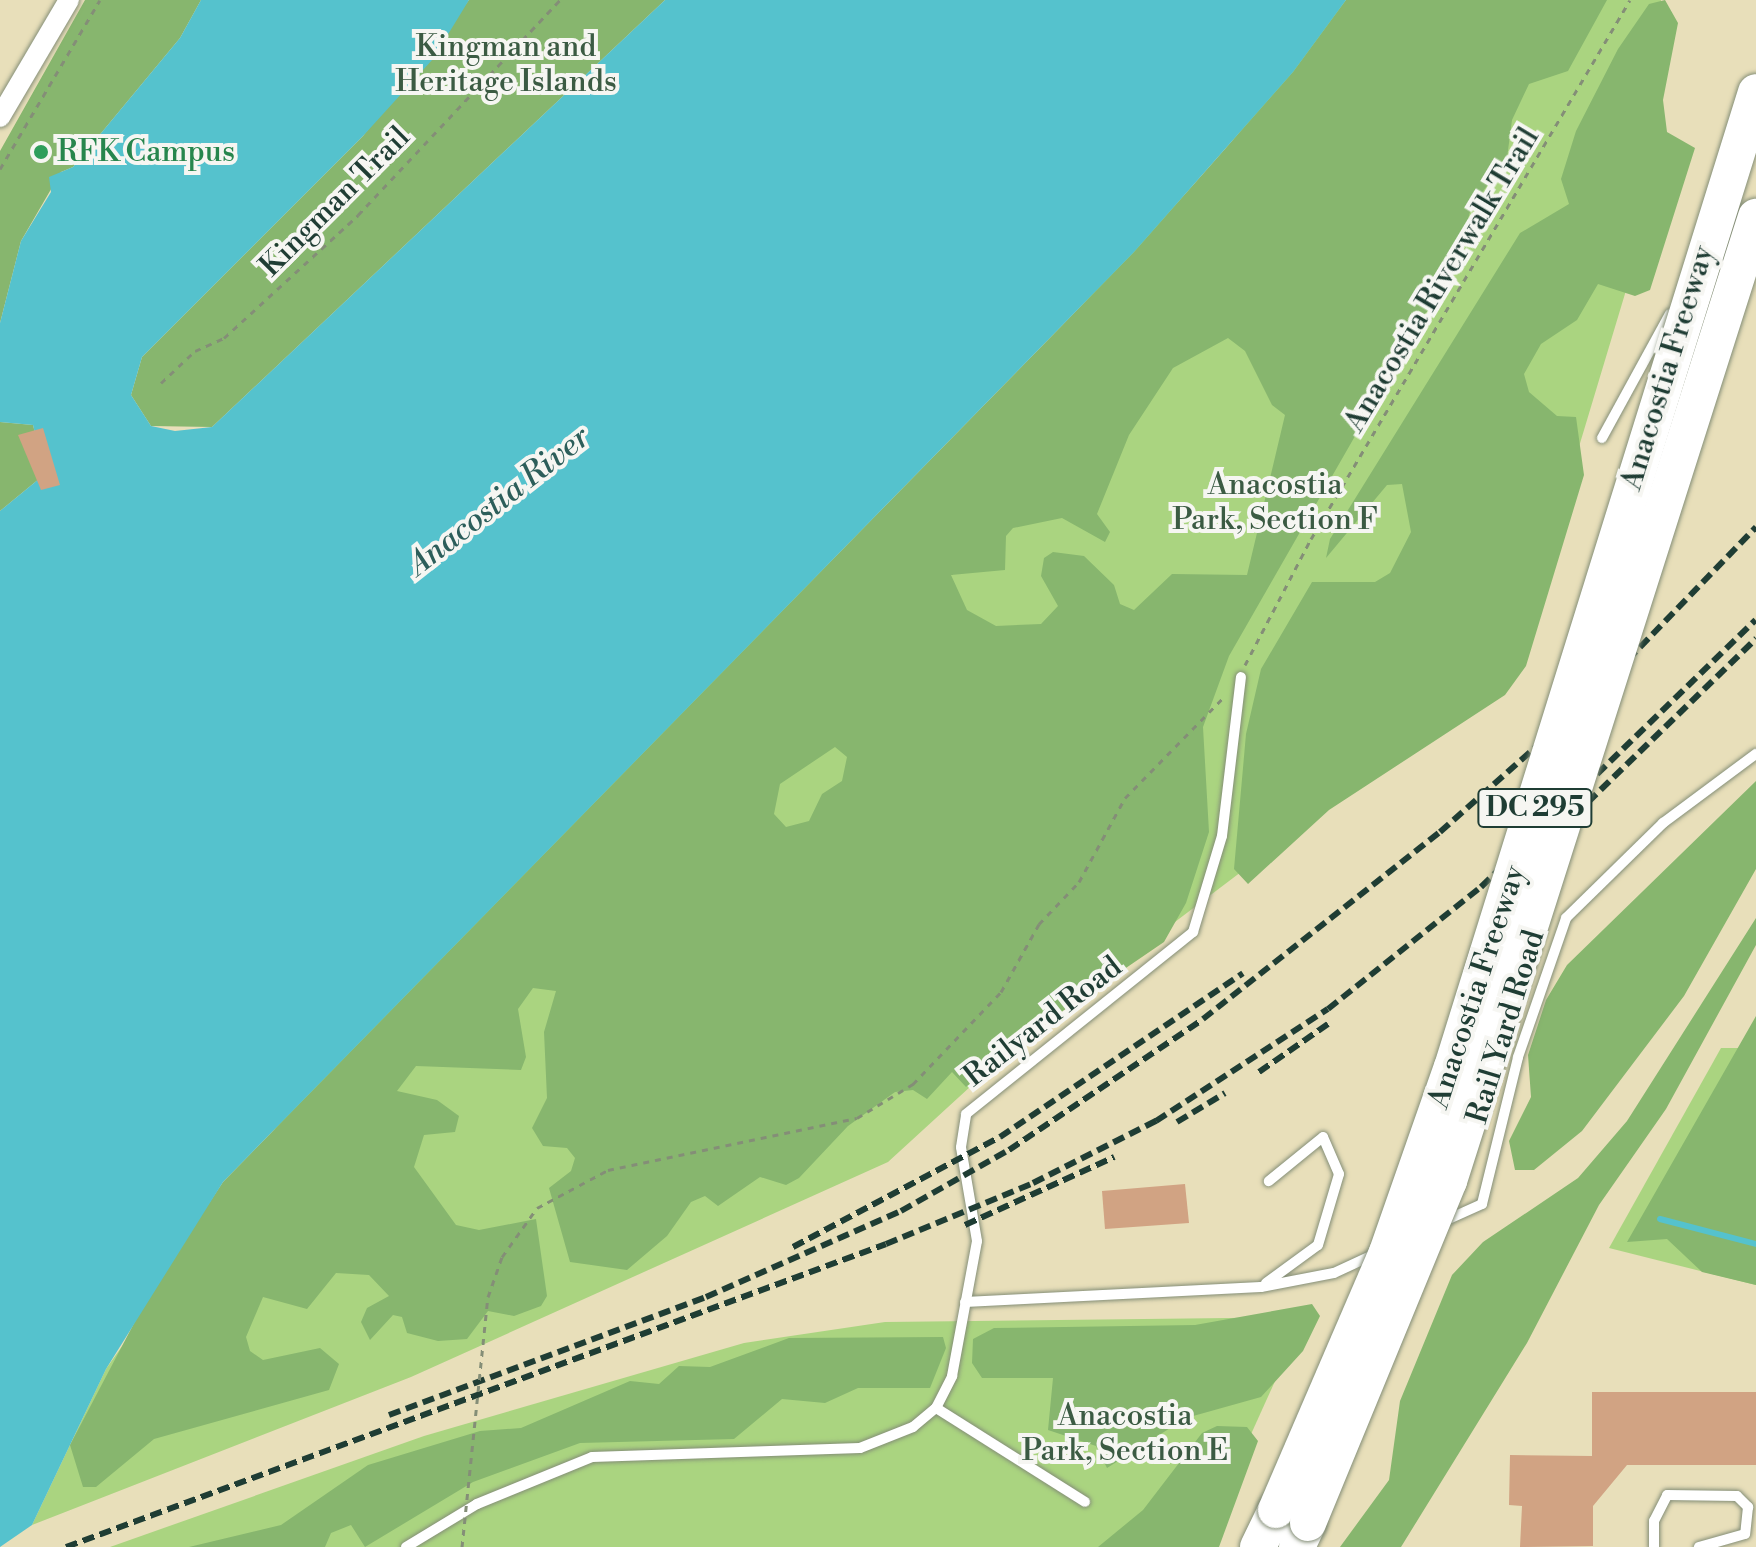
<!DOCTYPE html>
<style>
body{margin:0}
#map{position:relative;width:1756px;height:1547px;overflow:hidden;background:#e8dfba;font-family:"Libre Bodoni",serif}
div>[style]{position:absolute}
.green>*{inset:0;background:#aad480}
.forest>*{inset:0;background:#87b66e}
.water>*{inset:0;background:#55c2cd}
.stream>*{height:6px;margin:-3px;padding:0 3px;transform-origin:3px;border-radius:3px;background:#55c2cd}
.building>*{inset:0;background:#d1a383}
.path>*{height:3px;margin-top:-1.5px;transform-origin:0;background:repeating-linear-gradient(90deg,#848e77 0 6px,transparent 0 12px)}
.roads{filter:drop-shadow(0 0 2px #848e77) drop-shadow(0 0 2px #848e77)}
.lane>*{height:10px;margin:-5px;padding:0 5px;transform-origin:5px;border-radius:5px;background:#fff}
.street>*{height:20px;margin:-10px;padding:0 10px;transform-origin:10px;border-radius:10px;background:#fff}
.highway>*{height:36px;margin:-18px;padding:0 18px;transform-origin:18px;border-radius:18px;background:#fff}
.rail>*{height:6px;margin-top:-3px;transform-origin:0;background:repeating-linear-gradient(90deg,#1f3d34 0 12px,transparent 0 18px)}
.path-bridge>*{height:3px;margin-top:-1.5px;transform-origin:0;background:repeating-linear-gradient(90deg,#848e77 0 6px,transparent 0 12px)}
.bridges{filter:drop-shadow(0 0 2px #848e77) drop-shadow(0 0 2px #848e77)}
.highway-bridge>*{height:36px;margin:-18px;padding:0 18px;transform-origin:18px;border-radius:18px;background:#fff}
.dots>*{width:22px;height:22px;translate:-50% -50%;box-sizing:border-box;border:4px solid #f6f6f2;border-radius:50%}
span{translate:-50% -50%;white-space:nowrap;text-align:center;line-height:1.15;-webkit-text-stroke:8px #f6f6f2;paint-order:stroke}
.shield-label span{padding:2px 6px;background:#f6f6f2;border:2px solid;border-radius:6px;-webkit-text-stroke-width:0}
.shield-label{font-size:28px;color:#1f3d34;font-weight:700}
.park-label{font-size:30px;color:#3b5b43}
.leisure-label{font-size:30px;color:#27864d}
.left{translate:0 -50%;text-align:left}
.street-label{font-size:30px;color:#1f3d34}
.water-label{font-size:32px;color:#2c5e5a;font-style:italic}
</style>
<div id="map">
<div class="green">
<div style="clip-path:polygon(1346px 0,1661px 0,1649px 214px,1513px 666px,1031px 1031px,888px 1162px,411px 1377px,32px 1525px,106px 1369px,289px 1109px,1041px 349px,1216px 161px)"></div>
<div style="clip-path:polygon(1721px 1048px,1756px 1048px,1756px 1285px,1609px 1248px)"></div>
<div style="clip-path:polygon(1304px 1317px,1200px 1547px,110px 1547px,424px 1436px,744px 1343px,885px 1322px)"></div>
</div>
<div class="forest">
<div style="clip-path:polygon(85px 0,201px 0,180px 38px,73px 167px,61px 172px,21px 241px,0 323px,0 151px)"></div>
<div style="clip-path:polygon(469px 0,665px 0,212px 427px,151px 426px,131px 395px,142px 357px,363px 136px)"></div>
<div style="clip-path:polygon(evenodd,1346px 0,1607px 0,1568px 71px,1529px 84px,1512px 120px,1507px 158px,1471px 208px,1451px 284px,1382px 363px,1374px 403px,1229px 656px,1203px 727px,1209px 832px,1186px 903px,1164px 942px,1013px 1045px,966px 1087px,952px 1072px,927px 1099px,913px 1090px,895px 1092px,848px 1126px,799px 1178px,786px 1185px,760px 1177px,718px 1206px,705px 1196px,691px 1202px,667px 1236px,627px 1270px,570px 1262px,549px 1188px,571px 1171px,575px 1158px,567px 1148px,543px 1146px,532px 1128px,547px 1098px,544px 1032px,556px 991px,533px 988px,518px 1009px,526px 1057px,521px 1070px,416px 1066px,397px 1091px,437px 1100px,459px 1116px,455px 1132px,424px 1135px,414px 1167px,456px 1225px,479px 1230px,536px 1219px,547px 1296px,541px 1306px,514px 1316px,488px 1311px,467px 1339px,438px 1341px,407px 1333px,402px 1317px,393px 1315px,370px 1340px,361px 1322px,367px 1308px,389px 1296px,369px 1275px,336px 1273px,307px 1309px,263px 1297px,246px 1337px,250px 1351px,263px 1360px,320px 1348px,339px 1364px,329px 1390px,154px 1439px,96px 1487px,83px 1487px,70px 1445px,151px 1291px,223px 1182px,1134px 252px,1293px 72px,1346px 0,1228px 338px,1245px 351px,1272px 405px,1285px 415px,1247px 575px,1172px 574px,1134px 610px,1120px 604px,1114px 585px,1084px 556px,1053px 552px,1044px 558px,1041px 576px,1058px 606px,1041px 624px,996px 626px,967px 610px,951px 575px,1005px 570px,1006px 536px,1013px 528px,1062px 518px,1105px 542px,1110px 532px,1097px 514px,1129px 435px,1173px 368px,1228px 338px,1346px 0,835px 747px,847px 757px,842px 781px,822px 794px,809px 821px,786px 827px,774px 814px,780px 784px,835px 747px)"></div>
<div style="clip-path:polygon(1665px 0,1678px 23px,1663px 100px,1667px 132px,1695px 148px,1650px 290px,1635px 296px,1598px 284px,1577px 320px,1541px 344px,1524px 374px,1529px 392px,1557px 416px,1576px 417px,1584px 475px,1526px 666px,1505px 695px,1329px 810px,1248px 884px,1234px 869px,1246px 734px,1261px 669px,1312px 582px,1375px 582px,1390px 573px,1411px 532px,1402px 484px,1387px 485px,1326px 558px,1330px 539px,1520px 233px,1569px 204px,1561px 179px,1576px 131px,1618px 49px,1649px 4px)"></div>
<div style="clip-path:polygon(0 422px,33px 425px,45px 474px,0 511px)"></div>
<div style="clip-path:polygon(1756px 781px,1756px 869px,1684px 996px,1582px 1131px,1534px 1170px,1515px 1170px,1509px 1141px,1531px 1097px,1528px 1055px,1546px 1000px,1567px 965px)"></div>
<div style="clip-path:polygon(1756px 918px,1756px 945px,1666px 1109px,1599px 1205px,1527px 1343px,1401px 1547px,1340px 1547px,1389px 1480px,1400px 1401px,1452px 1275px,1483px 1242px,1578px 1178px,1627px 1121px)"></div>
<div style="clip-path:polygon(1756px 1016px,1756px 1285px,1702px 1272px,1667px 1239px,1627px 1242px)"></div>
<div style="clip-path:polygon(1312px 1304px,1320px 1316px,1303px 1351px,1261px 1397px,1186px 1418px,1107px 1468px,1096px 1446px,1048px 1430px,1053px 1378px,982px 1378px,972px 1363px,973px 1339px,994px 1328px,1195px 1325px)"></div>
<div style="clip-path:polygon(789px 1338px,943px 1337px,946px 1348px,930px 1388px,858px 1388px,825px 1403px,782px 1399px,734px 1439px,580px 1443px,473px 1482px,365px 1547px,351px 1525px,331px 1533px,325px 1547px,189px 1547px,281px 1525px,368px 1465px,480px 1431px,521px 1428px,630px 1381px,659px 1384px,679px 1366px,710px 1367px)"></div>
<div style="clip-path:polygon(1217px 1426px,1247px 1427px,1258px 1441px,1219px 1547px,1098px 1547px,1143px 1510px,1202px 1433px)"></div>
</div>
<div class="water">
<div style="clip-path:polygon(201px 0,469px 0,433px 59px,363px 136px,142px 357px,131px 395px,151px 426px,175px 431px,212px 427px,665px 0,1346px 0,1293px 72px,1134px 252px,223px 1182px,106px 1369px,32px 1525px,0 1547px,0 511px,45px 474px,33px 425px,0 422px,0 323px,21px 241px,51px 192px,49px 177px,73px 167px,180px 38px)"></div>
</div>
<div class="stream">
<div style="left:1660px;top:1219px;width:99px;rotate:14.6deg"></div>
</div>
<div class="building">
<div style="clip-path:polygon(43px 428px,60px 485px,41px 490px,18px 435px)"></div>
<div style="clip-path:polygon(1185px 1184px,1189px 1223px,1105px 1229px,1102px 1191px)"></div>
<div style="clip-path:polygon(1592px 1392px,1756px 1392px,1756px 1465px,1627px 1465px,1593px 1506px,1593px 1546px,1520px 1547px,1522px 1506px,1509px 1505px,1510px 1455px,1592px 1456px)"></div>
</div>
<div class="path">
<div style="left:0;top:169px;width:196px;rotate:-59.4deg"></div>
<div style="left:161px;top:383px;width:47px;rotate:-43.3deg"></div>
<div style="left:195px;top:351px;width:32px;rotate:-24deg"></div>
<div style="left:224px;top:338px;width:182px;rotate:-42.5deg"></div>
<div style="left:358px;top:215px;width:295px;rotate:-46.8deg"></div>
<div style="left:1245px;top:665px;width:142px;rotate:-62.4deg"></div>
<div style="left:1311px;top:539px;width:626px;rotate:-59.38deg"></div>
<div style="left:913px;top:1084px;width:127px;rotate:-46.3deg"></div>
<div style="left:1001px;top:992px;width:78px;rotate:-60.8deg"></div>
<div style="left:1039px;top:924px;width:58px;rotate:-46.4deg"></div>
<div style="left:1079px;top:882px;width:96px;rotate:-61.3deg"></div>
<div style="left:1125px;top:798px;width:141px;rotate:-45.6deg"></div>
</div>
<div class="roads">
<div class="lane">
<div style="left:1602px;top:438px;width:141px;rotate:-61.3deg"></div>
<div style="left:1442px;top:1222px;width:44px;rotate:-24.2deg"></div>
<div style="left:1482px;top:1204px;width:151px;rotate:-76.2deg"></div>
<div style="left:1518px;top:1057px;width:147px;rotate:-70.9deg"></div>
<div style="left:1566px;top:918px;width:136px;rotate:-44.4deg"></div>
<div style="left:1663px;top:823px;width:116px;rotate:-36.6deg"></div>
<div style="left:1266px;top:1283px;width:64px;rotate:-36.2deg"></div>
<div style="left:1318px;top:1245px;width:74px;rotate:-73.5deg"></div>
<div style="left:1339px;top:1174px;width:40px;rotate:-113.4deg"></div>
<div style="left:1323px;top:1137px;width:70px;rotate:140.8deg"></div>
<div style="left:965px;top:1302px;width:296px;rotate:-2.9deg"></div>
<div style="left:1261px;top:1287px;width:74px;rotate:-10.9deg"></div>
<div style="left:1334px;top:1273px;width:47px;rotate:-24.9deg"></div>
<div style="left:936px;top:1408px;width:176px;rotate:32.2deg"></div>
<div style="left:406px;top:1547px;width:83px;rotate:-31.2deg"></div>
<div style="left:477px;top:1504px;width:124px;rotate:-22.2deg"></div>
<div style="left:592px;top:1457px;width:268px;rotate:-1.9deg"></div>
<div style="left:860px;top:1448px;width:57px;rotate:-21.6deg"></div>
<div style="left:913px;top:1427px;width:30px;rotate:-40deg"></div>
<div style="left:936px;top:1408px;width:36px;rotate:-63deg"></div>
<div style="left:952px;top:1376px;width:137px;rotate:-79.5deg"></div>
<div style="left:977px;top:1241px;width:95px;rotate:-99.7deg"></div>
<div style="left:961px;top:1147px;width:33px;rotate:-81deg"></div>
<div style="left:966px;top:1114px;width:291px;rotate:-38.7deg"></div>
<div style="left:1193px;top:932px;width:100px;rotate:-73.2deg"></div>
<div style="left:1222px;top:836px;width:160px;rotate:-83.2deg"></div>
<div style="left:1654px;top:1547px;width:26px;rotate:-90deg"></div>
<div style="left:1654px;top:1521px;width:29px;rotate:-63deg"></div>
<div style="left:1667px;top:1495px;width:70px;rotate:0.8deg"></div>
<div style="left:1737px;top:1496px;width:16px;rotate:45deg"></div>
<div style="left:1748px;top:1507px;width:27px;rotate:96deg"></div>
<div style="left:1745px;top:1534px;width:48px;rotate:164.2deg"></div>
</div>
<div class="street">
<div style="left:0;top:117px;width:136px;rotate:-59.5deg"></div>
</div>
<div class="highway">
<div style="left:1258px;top:1547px;width:41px;rotate:-64.1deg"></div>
<div style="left:1297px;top:1547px;width:26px;rotate:-65deg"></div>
</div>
</div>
<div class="rail">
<div style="left:1549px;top:840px;width:289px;rotate:-44.2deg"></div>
<div style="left:1259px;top:1072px;width:84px;rotate:-34.8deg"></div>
<div style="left:1177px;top:1122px;width:56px;rotate:-31.1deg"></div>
<div style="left:965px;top:1225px;width:164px;rotate:-24.5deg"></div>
<div style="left:793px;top:1247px;width:234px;rotate:-28deg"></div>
<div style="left:1000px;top:1137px;width:293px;rotate:-34deg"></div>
<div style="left:389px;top:1415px;width:338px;rotate:-20.4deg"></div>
<div style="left:706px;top:1297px;width:213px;rotate:-23.8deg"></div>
<div style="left:901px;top:1211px;width:124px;rotate:-29.5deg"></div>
<div style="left:1009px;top:1150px;width:234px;rotate:-34deg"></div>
<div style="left:1203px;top:1019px;width:302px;rotate:-38.3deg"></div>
<div style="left:1440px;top:832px;width:200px;rotate:-41.6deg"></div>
<div style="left:1590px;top:699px;width:239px;rotate:-46deg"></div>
<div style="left:66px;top:1547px;width:874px;rotate:-20.28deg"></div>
<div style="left:886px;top:1244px;width:159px;rotate:-22.5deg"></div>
<div style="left:1033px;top:1183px;width:138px;rotate:-26.8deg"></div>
<div style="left:1156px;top:1121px;width:205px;rotate:-33.1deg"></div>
<div style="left:1328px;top:1009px;width:196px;rotate:-38.6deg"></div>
<div style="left:1481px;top:887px;width:383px;rotate:-44.2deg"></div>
</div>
<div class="path-bridge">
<div style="left:462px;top:1547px;width:251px;rotate:-84.1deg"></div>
<div style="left:488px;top:1297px;width:42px;rotate:-70.7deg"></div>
<div style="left:502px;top:1257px;width:60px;rotate:-54.5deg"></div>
<div style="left:537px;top:1208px;width:81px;rotate:-28.2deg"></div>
<div style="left:608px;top:1170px;width:254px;rotate:-11.8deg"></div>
<div style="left:857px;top:1118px;width:66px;rotate:-31.3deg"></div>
</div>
<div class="bridges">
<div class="highway-bridge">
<div style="left:1276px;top:1510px;width:278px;rotate:-66.7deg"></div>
<div style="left:1386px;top:1255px;width:199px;rotate:-70.7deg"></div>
<div style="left:1452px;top:1067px;width:1021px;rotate:-72.68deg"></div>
<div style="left:1308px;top:1523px;width:370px;rotate:-67.6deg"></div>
<div style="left:1449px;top:1181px;width:1012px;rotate:-72.34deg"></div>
</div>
</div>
<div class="dots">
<div style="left:41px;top:152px;background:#2e9e5b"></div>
</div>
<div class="shield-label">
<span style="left:1535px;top:808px">DC 295</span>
</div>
<div class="park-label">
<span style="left:506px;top:64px">Kingman and<br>Heritage Islands</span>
<span style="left:1275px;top:502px">Anacostia<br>Park, Section F</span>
<span style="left:1125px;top:1433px">Anacostia<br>Park, Section E</span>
</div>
<div class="leisure-label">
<span class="left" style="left:57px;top:152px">RFK Campus</span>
</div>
<div class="street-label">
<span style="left:335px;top:202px;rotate:-45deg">Kingman Trail</span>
<span style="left:1442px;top:280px;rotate:-59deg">Anacostia Riverwalk Trail</span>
<span style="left:1668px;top:368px;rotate:-73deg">Anacostia Freeway</span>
<span style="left:1477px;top:987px;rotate:-72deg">Anacostia Freeway</span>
<span style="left:1043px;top:1022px;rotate:-38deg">Railyard Road</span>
<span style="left:1506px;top:1027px;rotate:-73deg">Rail Yard Road</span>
</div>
<div class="water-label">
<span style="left:499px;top:501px;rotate:-38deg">Anacostia River</span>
</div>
</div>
